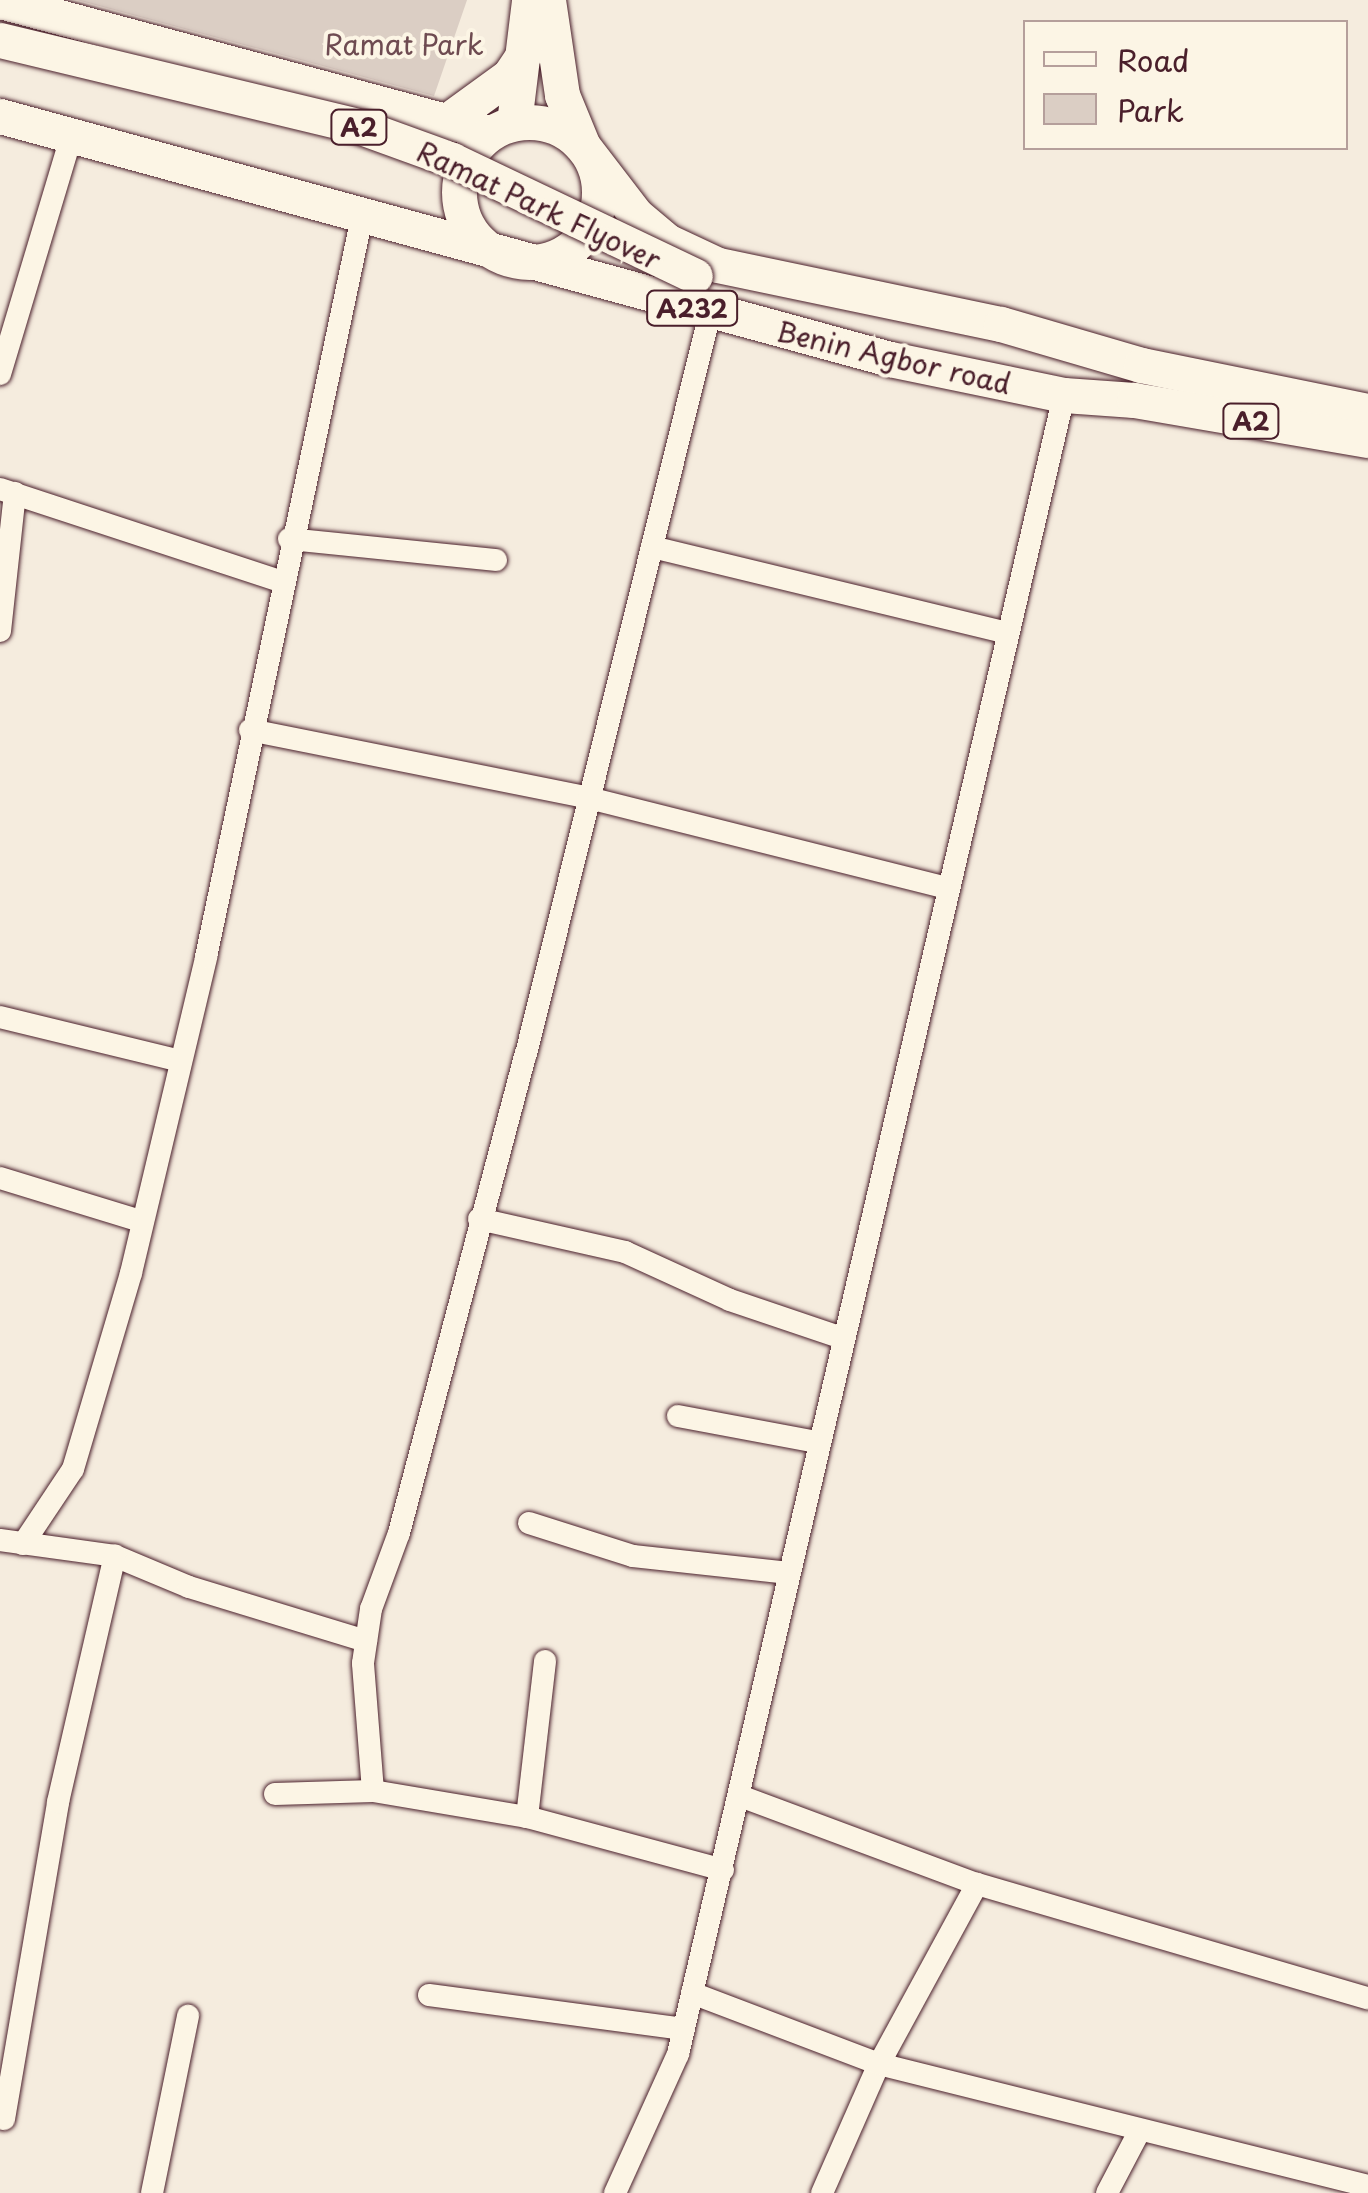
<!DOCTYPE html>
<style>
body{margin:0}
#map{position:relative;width:1368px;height:2193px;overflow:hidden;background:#f5ecde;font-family:"Playpen Sans",sans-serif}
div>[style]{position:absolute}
.green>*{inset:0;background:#dbcec4}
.roads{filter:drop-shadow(0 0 2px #4a1f2b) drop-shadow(0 0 2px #4a1f2b)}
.minor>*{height:22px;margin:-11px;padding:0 11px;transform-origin:11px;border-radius:11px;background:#fcf5e5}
.trunk>*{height:35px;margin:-17.5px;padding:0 17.5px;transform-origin:17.5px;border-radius:17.5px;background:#fcf5e5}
.trunk>.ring{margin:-17.5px;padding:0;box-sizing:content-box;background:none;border:35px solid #fcf5e5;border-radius:50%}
.bridges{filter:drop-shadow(0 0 2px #4a1f2b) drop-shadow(0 0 2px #4a1f2b)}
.trunk-bridge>*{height:35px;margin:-17.5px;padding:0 17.5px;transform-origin:17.5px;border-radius:17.5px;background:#fcf5e5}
span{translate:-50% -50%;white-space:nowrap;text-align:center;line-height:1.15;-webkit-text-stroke:8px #fcf5e5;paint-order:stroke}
.shield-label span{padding:2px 8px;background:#fcf5e5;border:2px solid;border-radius:8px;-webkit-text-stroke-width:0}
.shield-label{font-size:25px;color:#4a1f2b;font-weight:700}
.park-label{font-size:28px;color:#6e4b51}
.street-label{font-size:28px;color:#4a1f2b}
.legend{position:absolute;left:1023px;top:20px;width:325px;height:130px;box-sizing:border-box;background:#fcf5e5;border:2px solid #b59f9b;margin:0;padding:12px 18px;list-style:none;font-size:30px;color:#4a1f2b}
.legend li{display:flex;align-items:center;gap:20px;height:50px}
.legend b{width:50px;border:2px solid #b59f9b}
</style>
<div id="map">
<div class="green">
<div style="clip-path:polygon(77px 0,467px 0,434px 96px)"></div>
</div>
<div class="roads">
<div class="minor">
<div style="left:0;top:374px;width:246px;rotate:-73.3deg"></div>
<div style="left:0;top:489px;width:295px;rotate:18.2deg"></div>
<div style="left:289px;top:539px;width:208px;rotate:5.8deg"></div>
<div style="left:652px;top:547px;width:365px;rotate:13.6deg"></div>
<div style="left:0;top:631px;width:139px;rotate:-83.8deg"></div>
<div style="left:250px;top:730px;width:346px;rotate:11.3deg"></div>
<div style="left:589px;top:798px;width:370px;rotate:14.1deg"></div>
<div style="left:0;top:1017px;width:185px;rotate:13.7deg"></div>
<div style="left:0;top:1178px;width:147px;rotate:17deg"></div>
<div style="left:479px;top:1219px;width:150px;rotate:12.7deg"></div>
<div style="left:625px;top:1252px;width:115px;rotate:24.6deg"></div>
<div style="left:730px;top:1300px;width:118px;rotate:18.7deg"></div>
<div style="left:678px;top:1416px;width:141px;rotate:10.6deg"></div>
<div style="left:529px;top:1523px;width:109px;rotate:17.6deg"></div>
<div style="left:633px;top:1556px;width:157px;rotate:6.2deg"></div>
<div style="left:0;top:1540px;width:116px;rotate:7.9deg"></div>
<div style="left:115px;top:1556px;width:80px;rotate:22.7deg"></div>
<div style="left:189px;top:1587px;width:185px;rotate:17deg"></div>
<div style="left:23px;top:1544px;width:90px;rotate:-56.3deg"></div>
<div style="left:73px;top:1469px;width:204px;rotate:-73.5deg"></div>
<div style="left:131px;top:1273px;width:325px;rotate:-76.6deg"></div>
<div style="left:206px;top:957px;width:756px;rotate:-78.1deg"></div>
<div style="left:373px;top:1791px;width:128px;rotate:-94.5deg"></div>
<div style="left:363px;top:1663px;width:55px;rotate:-81.6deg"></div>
<div style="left:371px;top:1609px;width:81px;rotate:-69.8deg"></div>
<div style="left:399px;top:1533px;width:496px;rotate:-75.2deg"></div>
<div style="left:526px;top:1054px;width:764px;rotate:-76.05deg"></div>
<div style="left:275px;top:1794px;width:98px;rotate:-1.8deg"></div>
<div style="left:373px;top:1791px;width:156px;rotate:9.6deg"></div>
<div style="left:527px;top:1817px;width:203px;rotate:15.1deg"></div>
<div style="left:740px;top:1796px;width:253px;rotate:20.4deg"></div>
<div style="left:977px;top:1884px;width:407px;rotate:16.3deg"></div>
<div style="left:527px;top:1817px;width:157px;rotate:-83.4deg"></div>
<div style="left:692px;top:1993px;width:200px;rotate:20.8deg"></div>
<div style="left:879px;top:2064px;width:504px;rotate:14.01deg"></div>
<div style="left:429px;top:1995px;width:257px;rotate:7.6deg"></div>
<div style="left:4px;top:2119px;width:322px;rotate:-80.3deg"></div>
<div style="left:58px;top:1802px;width:253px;rotate:-77deg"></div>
<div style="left:152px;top:2193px;width:181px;rotate:-78.5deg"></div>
<div style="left:615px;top:2193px;width:153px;rotate:-65.6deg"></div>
<div style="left:678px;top:2054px;width:1703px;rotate:-76.9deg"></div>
<div style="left:822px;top:2193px;width:141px;rotate:-66.2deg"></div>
<div style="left:879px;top:2064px;width:205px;rotate:-61.4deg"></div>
<div style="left:1107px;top:2193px;width:69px;rotate:-62.3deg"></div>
</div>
<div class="trunk">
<div style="left:548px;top:0;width:96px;rotate:81.6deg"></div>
<div style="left:562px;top:95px;width:55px;rotate:67.6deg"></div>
<div style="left:583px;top:146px;width:87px;rotate:52.5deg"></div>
<div style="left:636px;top:215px;width:40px;rotate:40deg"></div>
<div style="left:667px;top:241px;width:56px;rotate:25.2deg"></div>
<div style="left:718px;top:265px;width:289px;rotate:11.8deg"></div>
<div style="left:1001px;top:324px;width:146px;rotate:16.3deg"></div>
<div style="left:1141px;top:365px;width:232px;rotate:11.5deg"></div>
<div style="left:0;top:1px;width:507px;rotate:15.08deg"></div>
<div style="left:0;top:116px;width:923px;rotate:15.27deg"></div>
<div style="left:890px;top:359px;width:178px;rotate:11.7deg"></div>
<div style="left:1064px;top:395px;width:70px;rotate:4.1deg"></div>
<div style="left:1134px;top:400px;width:237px;rotate:9.7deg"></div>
<div style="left:447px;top:121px;width:77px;rotate:-36deg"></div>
<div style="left:509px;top:76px;width:27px;rotate:-56deg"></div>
<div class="ring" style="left:459px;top:122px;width:105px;height:105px"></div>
<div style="left:514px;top:123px;width:124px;rotate:-83deg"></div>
</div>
</div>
<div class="bridges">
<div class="trunk-bridge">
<div style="left:0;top:40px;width:371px;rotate:13.5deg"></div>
<div style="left:361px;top:127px;width:97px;rotate:19.9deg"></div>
<div style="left:452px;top:160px;width:269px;rotate:25.5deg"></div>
</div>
</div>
<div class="shield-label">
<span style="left:359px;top:127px">A2</span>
<span style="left:692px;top:308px">A232</span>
<span style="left:1251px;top:421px">A2</span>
</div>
<div class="park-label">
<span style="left:404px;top:44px">Ramat Park</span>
</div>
<div class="street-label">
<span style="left:539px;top:205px;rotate:25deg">Ramat Park Flyover</span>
<span style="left:894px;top:357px;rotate:13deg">Benin Agbor road</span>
</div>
<ul class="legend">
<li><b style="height:12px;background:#fcf5e5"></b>Road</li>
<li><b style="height:28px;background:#dbcec4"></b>Park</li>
</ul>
</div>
